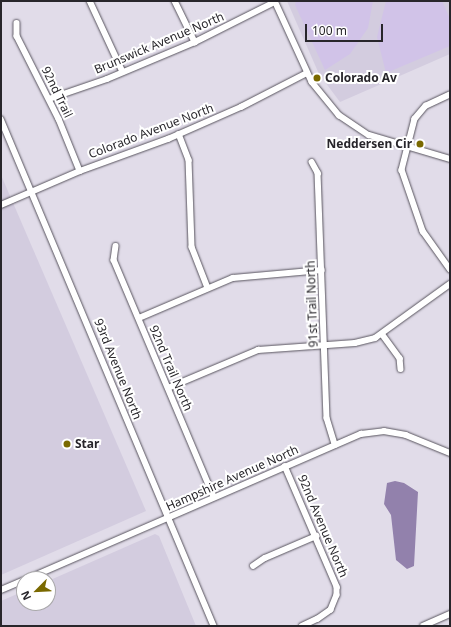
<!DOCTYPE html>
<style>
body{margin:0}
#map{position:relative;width:451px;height:627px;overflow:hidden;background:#e1dce9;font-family:"Noto Sans",sans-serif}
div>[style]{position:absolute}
.built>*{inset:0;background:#d3ccdf}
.green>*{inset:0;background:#d1c3e8}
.water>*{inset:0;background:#9281ac}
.roads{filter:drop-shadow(0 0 1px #58545e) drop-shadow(0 0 1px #58545e)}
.minor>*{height:5.5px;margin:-2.75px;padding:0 2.75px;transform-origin:2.75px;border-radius:2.75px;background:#fff}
.dots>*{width:11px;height:11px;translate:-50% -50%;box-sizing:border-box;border:2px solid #fff;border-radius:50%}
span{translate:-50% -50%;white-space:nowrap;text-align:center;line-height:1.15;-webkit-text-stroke:4px #fff;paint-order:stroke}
.street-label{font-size:12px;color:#28262b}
.poi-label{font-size:12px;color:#28262b;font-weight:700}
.left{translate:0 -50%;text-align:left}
.right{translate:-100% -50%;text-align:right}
.frame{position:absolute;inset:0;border:2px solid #28262b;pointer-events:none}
.north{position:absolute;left:16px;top:571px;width:40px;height:40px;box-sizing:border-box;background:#fff;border:1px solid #a9a8aa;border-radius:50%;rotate:246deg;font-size:11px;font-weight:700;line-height:16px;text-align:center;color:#28262b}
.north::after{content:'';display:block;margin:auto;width:14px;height:18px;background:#7a6900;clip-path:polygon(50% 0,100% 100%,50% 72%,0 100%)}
.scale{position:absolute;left:305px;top:24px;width:78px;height:18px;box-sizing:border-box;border:2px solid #28262b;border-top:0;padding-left:5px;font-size:12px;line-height:14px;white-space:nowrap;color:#28262b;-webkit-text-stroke:3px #fff;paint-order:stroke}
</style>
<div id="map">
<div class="built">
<div style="clip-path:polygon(287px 1px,450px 1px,450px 54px,340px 102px,319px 74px)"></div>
<div style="clip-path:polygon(1px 175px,146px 511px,1px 575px)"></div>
<div style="clip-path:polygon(155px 534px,159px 536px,196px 626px,1px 626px,1px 601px,24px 591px,24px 603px,48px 603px,48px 581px)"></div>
</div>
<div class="green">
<div style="clip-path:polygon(296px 1px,373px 1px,368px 28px,350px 54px,325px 70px,295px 5px)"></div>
<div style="clip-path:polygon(386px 1px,442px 1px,450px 19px,450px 46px,386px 73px,377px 37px)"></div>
</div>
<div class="water">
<div style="clip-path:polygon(395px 481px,404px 483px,418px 492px,414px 566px,407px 569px,396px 560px,391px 515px,384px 504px,387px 483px)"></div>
</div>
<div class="roads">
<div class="minor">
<div style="left:90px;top:1px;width:78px;rotate:65.1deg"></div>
<div style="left:175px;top:1px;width:46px;rotate:64deg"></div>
<div style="left:275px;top:1px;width:89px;rotate:65.4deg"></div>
<div style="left:312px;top:82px;width:43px;rotate:50.7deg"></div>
<div style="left:339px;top:115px;width:36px;rotate:34deg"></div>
<div style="left:369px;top:135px;width:84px;rotate:16.5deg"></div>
<div style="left:17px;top:23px;width:13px;rotate:90deg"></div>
<div style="left:17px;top:36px;width:93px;rotate:63.2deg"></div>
<div style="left:59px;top:119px;width:56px;rotate:68deg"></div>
<div style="left:450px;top:95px;width:26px;rotate:155deg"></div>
<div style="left:426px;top:106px;width:17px;rotate:130deg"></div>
<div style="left:415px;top:119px;width:53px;rotate:104.3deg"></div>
<div style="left:402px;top:170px;width:65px;rotate:71deg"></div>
<div style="left:423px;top:231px;width:47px;rotate:54.6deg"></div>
<div style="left:49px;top:99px;width:61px;rotate:-19deg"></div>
<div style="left:107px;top:79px;width:95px;rotate:-22.8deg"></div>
<div style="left:195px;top:42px;width:89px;rotate:-26.6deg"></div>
<div style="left:1px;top:119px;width:550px;rotate:67.21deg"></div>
<div style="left:179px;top:134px;width:28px;rotate:69deg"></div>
<div style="left:189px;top:160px;width:87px;rotate:88deg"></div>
<div style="left:192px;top:247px;width:44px;rotate:68.7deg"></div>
<div style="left:312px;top:162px;width:13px;rotate:61deg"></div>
<div style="left:318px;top:173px;width:245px;rotate:87.9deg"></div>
<div style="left:327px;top:418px;width:28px;rotate:73deg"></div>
<div style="left:1px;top:205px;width:86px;rotate:-23.3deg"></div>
<div style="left:80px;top:171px;width:94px;rotate:-20deg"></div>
<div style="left:168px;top:139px;width:80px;rotate:-23.7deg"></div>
<div style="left:241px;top:107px;width:74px;rotate:-27.3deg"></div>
<div style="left:116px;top:246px;width:14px;rotate:98deg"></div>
<div style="left:114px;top:260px;width:257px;rotate:67.1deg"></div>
<div style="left:139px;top:318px;width:102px;rotate:-23.1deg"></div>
<div style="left:233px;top:278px;width:89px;rotate:-5.1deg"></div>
<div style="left:383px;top:335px;width:29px;rotate:54deg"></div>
<div style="left:400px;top:358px;width:11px;rotate:85deg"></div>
<div style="left:168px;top:388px;width:98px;rotate:-22.9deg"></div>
<div style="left:258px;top:350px;width:97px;rotate:-4.1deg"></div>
<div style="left:355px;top:343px;width:21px;rotate:-14deg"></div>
<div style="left:375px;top:338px;width:92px;rotate:-35.8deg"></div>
<div style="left:285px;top:466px;width:132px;rotate:66.7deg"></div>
<div style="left:337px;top:587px;width:8px;rotate:90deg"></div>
<div style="left:337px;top:595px;width:16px;rotate:112deg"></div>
<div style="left:331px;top:610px;width:16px;rotate:145deg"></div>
<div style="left:318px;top:619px;width:17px;rotate:155deg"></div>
<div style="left:253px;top:566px;width:14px;rotate:-34deg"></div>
<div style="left:265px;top:558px;width:56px;rotate:-23.3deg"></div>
<div style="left:27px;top:579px;width:364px;rotate:-23.5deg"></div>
<div style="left:361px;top:434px;width:23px;rotate:-7deg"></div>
<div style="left:384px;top:431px;width:22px;rotate:10deg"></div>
<div style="left:406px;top:435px;width:48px;rotate:22.2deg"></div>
<div style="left:1px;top:590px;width:25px;rotate:-23deg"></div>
<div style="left:423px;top:626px;width:30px;rotate:-24deg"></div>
</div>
</div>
<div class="dots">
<div style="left:317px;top:78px;background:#7a6900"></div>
<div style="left:420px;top:144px;background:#7a6900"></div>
<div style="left:67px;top:444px;background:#7a6900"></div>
</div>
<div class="street-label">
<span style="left:159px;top:43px;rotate:-23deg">Brunswick Avenue North</span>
<span style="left:57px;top:92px;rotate:64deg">92nd Trail</span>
<span style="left:151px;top:131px;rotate:-21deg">Colorado Avenue North</span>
<span style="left:312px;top:304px;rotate:-92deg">91st Trail North</span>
<span style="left:171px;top:368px;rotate:67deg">92nd Trail North</span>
<span style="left:118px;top:369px;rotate:68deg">93rd Avenue North</span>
<span style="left:232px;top:478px;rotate:-24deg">Hampshire Avenue North</span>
<span style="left:323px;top:526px;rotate:67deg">92nd Avenue North</span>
</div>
<div class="poi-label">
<span class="left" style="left:325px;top:78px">Colorado Av</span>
<span class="right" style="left:412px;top:144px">Neddersen Cir</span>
<span class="left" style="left:75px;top:444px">Star</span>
</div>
<div class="frame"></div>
<div class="north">N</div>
<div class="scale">100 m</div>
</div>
